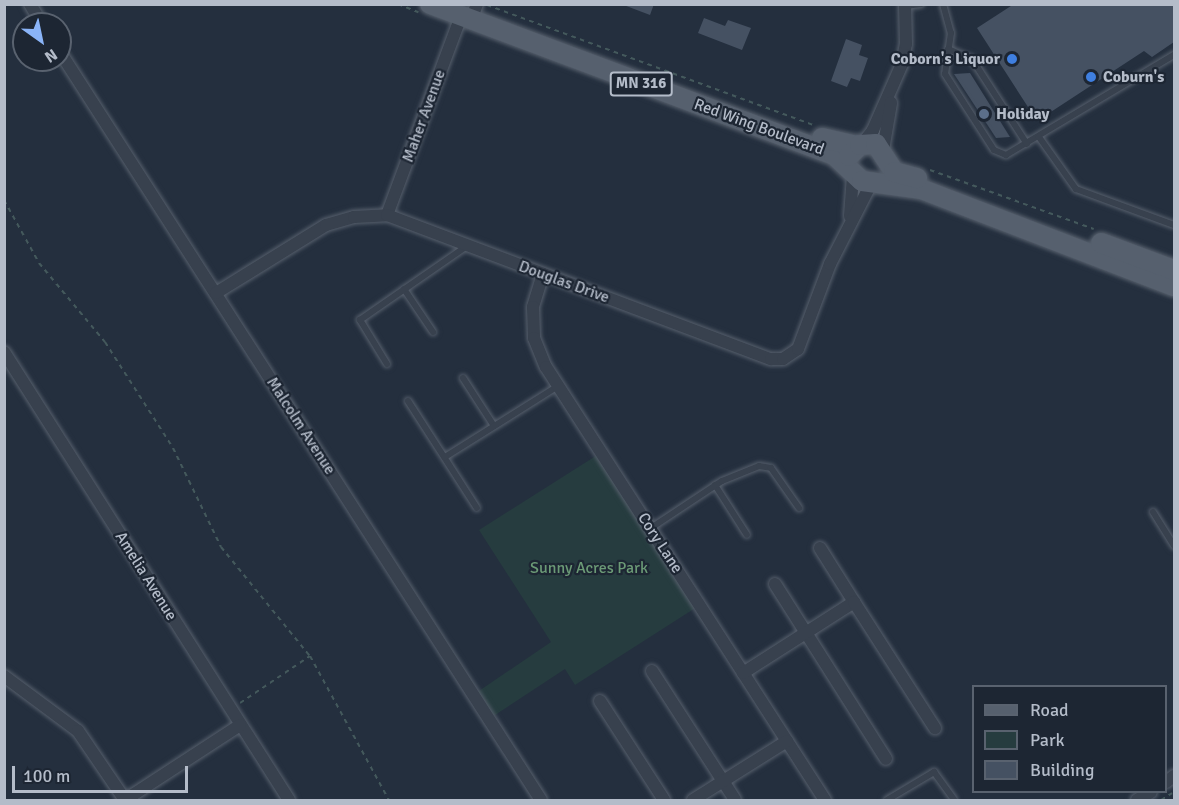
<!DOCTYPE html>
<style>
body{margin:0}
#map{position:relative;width:1179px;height:805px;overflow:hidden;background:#242f3e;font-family:Signika,sans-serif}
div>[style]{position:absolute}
.green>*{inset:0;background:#263c3f}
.building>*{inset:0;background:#455162}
.path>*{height:2px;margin-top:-1px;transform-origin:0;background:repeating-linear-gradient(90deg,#44595c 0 4.5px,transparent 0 9px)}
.roads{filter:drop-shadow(0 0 2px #565f6c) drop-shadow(0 0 2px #565f6c)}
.lane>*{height:6px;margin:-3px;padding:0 3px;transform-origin:3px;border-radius:3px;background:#38414e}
.street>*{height:12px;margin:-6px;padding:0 6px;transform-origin:6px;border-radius:6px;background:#38414e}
.primary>*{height:20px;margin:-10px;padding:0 10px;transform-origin:10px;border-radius:10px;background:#56606e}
.dots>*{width:16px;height:16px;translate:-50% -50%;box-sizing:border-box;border:3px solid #1d2633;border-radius:50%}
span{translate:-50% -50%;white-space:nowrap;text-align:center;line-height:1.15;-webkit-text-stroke:4.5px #1d2633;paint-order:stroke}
.shield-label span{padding:2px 4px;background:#1d2633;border:2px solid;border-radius:4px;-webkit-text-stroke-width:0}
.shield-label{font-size:15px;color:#b4bcc9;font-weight:700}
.poi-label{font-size:16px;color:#b4bcc9;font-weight:700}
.right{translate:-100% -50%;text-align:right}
.left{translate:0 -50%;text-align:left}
.street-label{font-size:16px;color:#b4bcc9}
.park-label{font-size:16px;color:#6b9a76}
.frame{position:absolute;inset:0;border:6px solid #b4bcc9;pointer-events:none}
.legend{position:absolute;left:972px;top:685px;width:195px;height:108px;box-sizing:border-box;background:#1d2633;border:2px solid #59626f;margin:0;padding:8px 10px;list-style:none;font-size:18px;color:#b4bcc9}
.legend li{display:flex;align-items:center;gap:12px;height:30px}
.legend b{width:30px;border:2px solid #59626f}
.north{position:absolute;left:12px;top:12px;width:60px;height:60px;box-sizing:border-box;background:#1d2633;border:2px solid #59626f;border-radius:50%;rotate:147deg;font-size:16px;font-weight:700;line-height:24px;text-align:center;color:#b4bcc9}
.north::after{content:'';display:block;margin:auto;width:21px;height:27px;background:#8ab4f8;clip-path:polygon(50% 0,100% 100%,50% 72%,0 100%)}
.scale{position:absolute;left:12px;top:766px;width:176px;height:27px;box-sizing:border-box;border:3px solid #b4bcc9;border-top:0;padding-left:8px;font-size:18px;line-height:21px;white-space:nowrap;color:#b4bcc9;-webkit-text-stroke:4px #1d2633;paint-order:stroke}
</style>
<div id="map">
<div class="green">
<div style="clip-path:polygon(602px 452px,700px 605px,575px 685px,565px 669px,489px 719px,473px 695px,551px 642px,479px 530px)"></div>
</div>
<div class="building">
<div style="clip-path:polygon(621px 4px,654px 4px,650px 15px)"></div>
<div style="clip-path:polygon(1014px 4px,1174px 4px,1174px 42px,1152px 57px,1144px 51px,1037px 121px,977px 28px)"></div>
<div style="clip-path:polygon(704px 18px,725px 26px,728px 20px,751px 28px,742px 50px,698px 33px)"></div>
<div style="clip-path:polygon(846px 39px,862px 45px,859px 55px,868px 58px,860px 81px,851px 78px,847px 87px,831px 81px)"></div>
<div style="clip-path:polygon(970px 73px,1010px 137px,996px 138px,954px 74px)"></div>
</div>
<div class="path">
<div style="left:398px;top:4px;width:22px;rotate:22deg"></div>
<div style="left:487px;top:5px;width:348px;rotate:20.2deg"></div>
<div style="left:930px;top:170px;width:174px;rotate:19.8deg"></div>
<div style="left:4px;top:200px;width:72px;rotate:60.9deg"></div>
<div style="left:39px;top:263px;width:103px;rotate:50.1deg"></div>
<div style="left:105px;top:342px;width:126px;rotate:57.3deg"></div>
<div style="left:173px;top:448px;width:110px;rotate:64.1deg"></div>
<div style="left:221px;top:547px;width:141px;rotate:50.8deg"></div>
<div style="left:310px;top:656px;width:164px;rotate:61.3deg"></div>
<div style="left:240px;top:703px;width:84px;rotate:-33.9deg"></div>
<div style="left:1161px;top:800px;width:13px;rotate:-32deg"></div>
</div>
<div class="roads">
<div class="lane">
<div style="left:943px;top:4px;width:30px;rotate:75deg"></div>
<div style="left:951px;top:33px;width:41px;rotate:98.3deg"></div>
<div style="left:945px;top:74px;width:90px;rotate:57.2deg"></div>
<div style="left:994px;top:150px;width:13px;rotate:23deg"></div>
<div style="left:1006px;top:155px;width:196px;rotate:-30.8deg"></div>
<div style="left:905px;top:6px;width:16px;rotate:-7deg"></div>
<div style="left:948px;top:49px;width:26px;rotate:23deg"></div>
<div style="left:972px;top:59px;width:101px;rotate:57.1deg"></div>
<div style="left:1039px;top:137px;width:64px;rotate:54.6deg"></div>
<div style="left:1076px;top:189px;width:104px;rotate:20.2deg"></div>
<div style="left:404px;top:289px;width:52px;rotate:56deg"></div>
<div style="left:387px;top:364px;width:52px;rotate:-121.5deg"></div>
<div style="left:360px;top:320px;width:130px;rotate:-34.7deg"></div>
<div style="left:463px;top:378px;width:57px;rotate:57.1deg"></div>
<div style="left:408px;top:401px;width:127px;rotate:57.2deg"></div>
<div style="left:445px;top:457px;width:133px;rotate:-32.1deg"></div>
<div style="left:715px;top:485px;width:59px;rotate:57.4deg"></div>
<div style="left:1153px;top:512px;width:40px;rotate:58deg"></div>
<div style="left:651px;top:528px;width:85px;rotate:-33.5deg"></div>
<div style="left:722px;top:481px;width:40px;rotate:-22deg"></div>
<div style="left:759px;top:466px;width:12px;rotate:9deg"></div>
<div style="left:771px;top:468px;width:49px;rotate:55deg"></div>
<div style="left:887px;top:800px;width:55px;rotate:-30.8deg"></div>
<div style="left:934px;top:772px;width:34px;rotate:54deg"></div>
</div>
<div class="street">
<div style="left:30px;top:4px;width:23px;rotate:59deg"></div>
<div style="left:474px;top:12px;width:9px;rotate:-69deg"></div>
<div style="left:60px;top:52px;width:889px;rotate:57.26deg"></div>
<div style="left:863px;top:143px;width:16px;rotate:-52deg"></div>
<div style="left:873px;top:130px;width:72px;rotate:-66.3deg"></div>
<div style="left:902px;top:64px;width:20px;rotate:-79deg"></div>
<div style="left:906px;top:44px;width:40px;rotate:-91.4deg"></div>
<div style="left:883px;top:150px;width:48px;rotate:-80.3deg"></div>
<div style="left:387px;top:215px;width:212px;rotate:-69.6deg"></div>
<div style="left:850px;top:216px;width:40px;rotate:-85.7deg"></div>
<div style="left:543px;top:274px;width:34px;rotate:107deg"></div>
<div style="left:533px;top:307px;width:31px;rotate:88deg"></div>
<div style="left:534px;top:338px;width:31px;rotate:68deg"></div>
<div style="left:546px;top:367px;width:515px;rotate:57.2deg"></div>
<div style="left:216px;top:293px;width:129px;rotate:-31.7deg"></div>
<div style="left:326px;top:225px;width:29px;rotate:-16deg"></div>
<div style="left:354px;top:217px;width:33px;rotate:-3deg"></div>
<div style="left:387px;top:215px;width:410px;rotate:20.6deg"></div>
<div style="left:771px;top:359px;width:12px"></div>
<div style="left:783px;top:359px;width:18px;rotate:-34deg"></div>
<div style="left:798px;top:349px;width:91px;rotate:-69.4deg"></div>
<div style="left:830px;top:264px;width:92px;rotate:-62.9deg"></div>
<div style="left:4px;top:352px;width:531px;rotate:57.54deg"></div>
<div style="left:820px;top:548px;width:64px;rotate:57.8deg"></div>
<div style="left:775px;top:584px;width:207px;rotate:57.6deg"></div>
<div style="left:652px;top:671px;width:153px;rotate:57.2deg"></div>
<div style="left:743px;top:673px;width:132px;rotate:-32.6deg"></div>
<div style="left:854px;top:602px;width:150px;rotate:57.3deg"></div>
<div style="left:4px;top:676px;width:92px;rotate:36.6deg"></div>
<div style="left:78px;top:731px;width:83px;rotate:55.7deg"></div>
<div style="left:600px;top:701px;width:118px;rotate:57.1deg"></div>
<div style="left:1166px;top:782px;width:10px;rotate:-37deg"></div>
<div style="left:125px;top:800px;width:137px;rotate:-33.1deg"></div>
<div style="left:693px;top:800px;width:111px;rotate:-32.1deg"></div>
<div style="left:1137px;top:800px;width:16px;rotate:-30deg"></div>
</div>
<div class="primary">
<div style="left:430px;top:4px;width:431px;rotate:20.5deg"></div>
<div style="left:834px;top:155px;width:38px;rotate:43deg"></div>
<div style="left:862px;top:181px;width:60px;rotate:7.7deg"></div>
<div style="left:921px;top:189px;width:271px;rotate:21deg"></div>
<div style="left:822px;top:138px;width:36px;rotate:13deg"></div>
<div style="left:849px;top:156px;width:16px;rotate:-45deg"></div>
<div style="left:860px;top:145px;width:16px;rotate:-4deg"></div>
<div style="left:876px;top:144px;width:33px;rotate:57deg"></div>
<div style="left:894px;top:172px;width:24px;rotate:15deg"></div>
<div style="left:1101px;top:243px;width:78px;rotate:20.3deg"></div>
</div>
</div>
<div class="dots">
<div style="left:1012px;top:59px;background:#3f7fe0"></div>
<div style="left:1091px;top:77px;background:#3f7fe0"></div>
<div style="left:984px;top:114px;background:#5c6f8a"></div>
</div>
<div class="shield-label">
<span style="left:641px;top:84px">MN 316</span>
</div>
<div class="poi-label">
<span class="right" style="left:1000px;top:59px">Coborn's Liquor</span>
<span class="left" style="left:1103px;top:77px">Coburn's</span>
<span class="left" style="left:996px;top:114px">Holiday</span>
</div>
<div class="street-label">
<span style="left:424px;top:116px;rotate:-70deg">Maher Avenue</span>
<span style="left:759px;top:127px;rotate:20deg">Red Wing Boulevard</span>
<span style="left:564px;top:282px;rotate:20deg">Douglas Drive</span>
<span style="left:301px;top:426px;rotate:57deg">Malcolm Avenue</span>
<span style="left:660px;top:543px;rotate:57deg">Cory Lane</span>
<span style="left:146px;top:576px;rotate:58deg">Amelia Avenue</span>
</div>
<div class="park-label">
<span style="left:589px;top:568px">Sunny Acres Park</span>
</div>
<div class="frame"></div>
<ul class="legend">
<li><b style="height:8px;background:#56606e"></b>Road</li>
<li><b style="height:16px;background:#263c3f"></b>Park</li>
<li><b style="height:16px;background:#455162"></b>Building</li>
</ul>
<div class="north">N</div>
<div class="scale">100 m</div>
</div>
